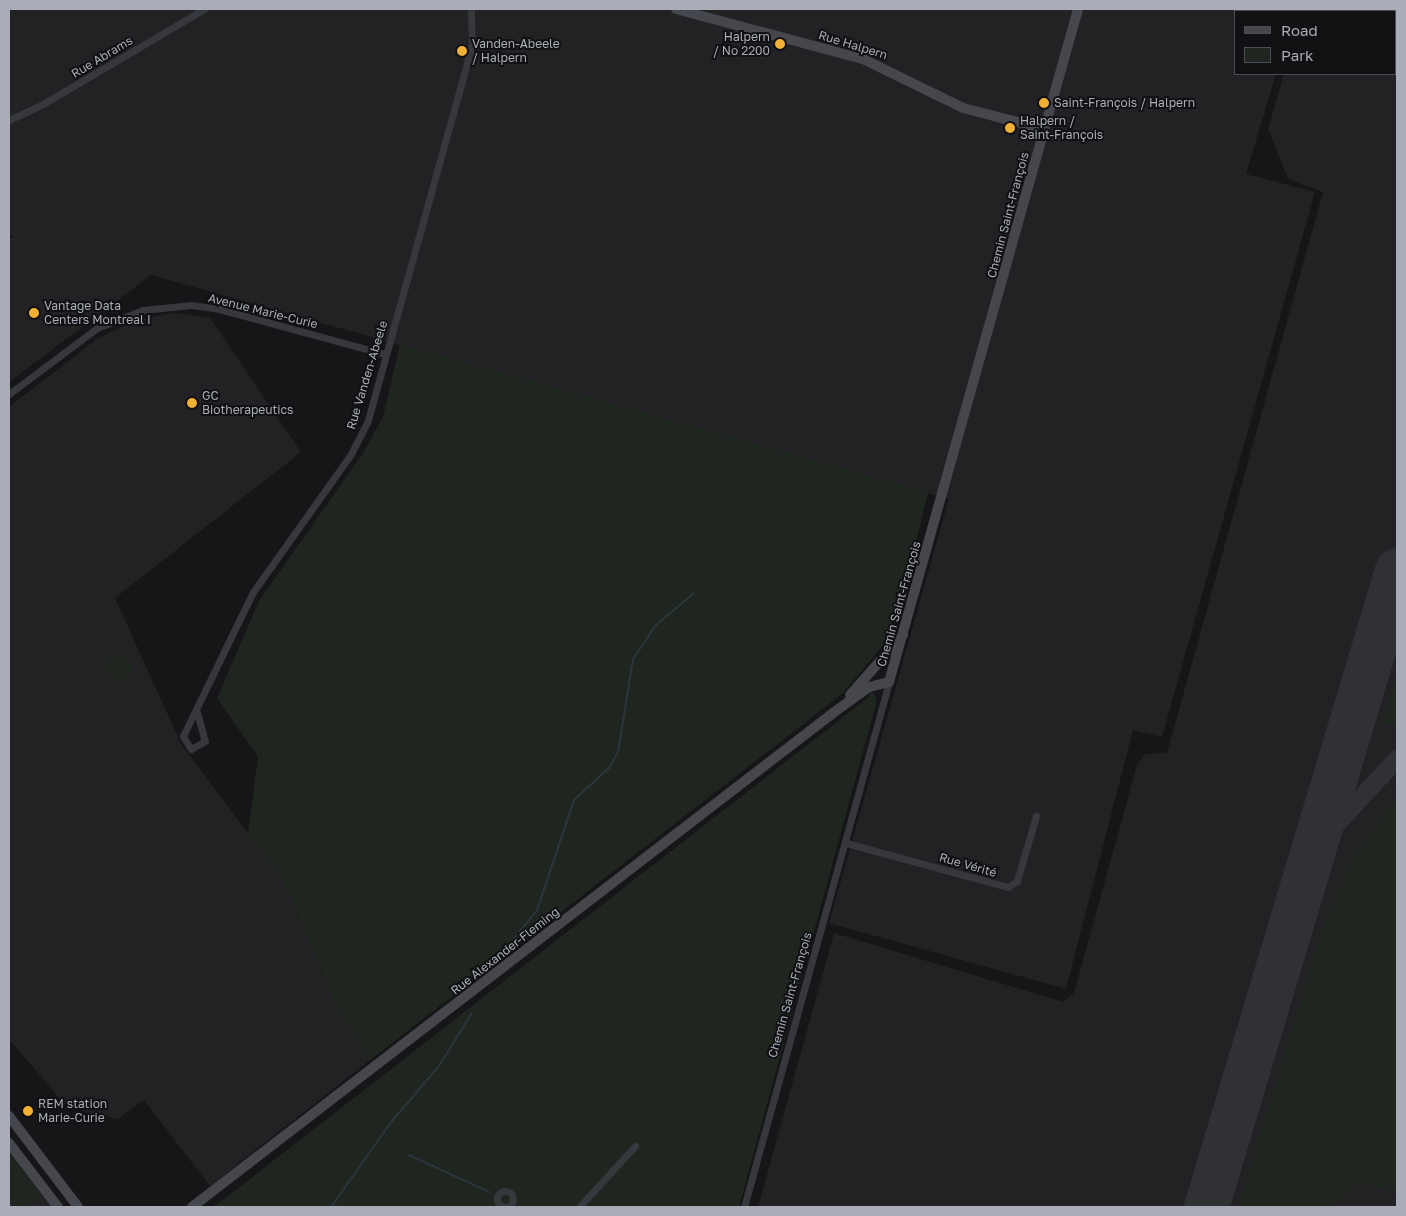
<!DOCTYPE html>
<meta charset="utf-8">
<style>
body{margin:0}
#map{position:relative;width:1406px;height:1216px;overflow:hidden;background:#161618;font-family:"Golos Text",sans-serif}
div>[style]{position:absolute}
.built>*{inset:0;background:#222225}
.green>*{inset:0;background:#1e261f}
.round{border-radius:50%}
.stream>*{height:2px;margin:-1px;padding:0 1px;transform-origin:1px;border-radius:1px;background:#2c353c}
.taxiway>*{height:18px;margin:-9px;padding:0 9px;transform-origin:9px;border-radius:9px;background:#303135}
.runway>*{height:45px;margin:-22.5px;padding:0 22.5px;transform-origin:22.5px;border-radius:22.5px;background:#303135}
.street>*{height:7px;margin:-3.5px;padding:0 3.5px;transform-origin:3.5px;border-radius:3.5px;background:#37383d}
.street>.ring{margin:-3.5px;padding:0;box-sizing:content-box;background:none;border:7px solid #37383d;border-radius:50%}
.secondary>*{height:10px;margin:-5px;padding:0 5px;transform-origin:5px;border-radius:5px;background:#45474d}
.dots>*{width:14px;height:14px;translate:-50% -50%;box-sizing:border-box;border:2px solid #111113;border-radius:50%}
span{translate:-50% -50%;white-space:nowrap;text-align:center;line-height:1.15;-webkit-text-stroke:4px #111113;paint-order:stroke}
.poi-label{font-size:12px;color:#a8adb8}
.right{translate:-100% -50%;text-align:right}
.left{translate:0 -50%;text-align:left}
.street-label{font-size:12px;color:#a8adb8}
.frame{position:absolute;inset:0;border:10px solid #a8adb8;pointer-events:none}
.legend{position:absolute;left:1234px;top:10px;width:162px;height:65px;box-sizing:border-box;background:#111113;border:1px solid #4d4f55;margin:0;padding:6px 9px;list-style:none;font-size:15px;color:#a8adb8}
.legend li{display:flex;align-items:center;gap:10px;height:25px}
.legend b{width:25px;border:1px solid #4d4f55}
</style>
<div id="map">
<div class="built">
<div style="clip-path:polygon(9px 9px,1295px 9px,1235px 11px,1235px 74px,1276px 74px,1246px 174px,1315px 192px,1162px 737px,1133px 730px,1066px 989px,829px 923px,949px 499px,151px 275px,9px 382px,9px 238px,15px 237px,9px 235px)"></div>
<div style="clip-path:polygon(1304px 9px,1397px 9px,1397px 1207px,758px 1207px,834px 933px,1063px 1002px,1074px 993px,1137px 765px,1145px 754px,1167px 753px,1323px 192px,1288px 179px,1268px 129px,1284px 74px,1395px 74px,1395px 11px)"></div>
<div style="clip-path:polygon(174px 313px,210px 318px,301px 452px,115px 598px,181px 744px,282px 878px,337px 1007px,370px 1060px,210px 1186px,144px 1100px,118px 1119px,67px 1107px,9px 1039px,9px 407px,97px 339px,136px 320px)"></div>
<div style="clip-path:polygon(42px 1194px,52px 1207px,25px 1207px)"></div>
</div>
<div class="green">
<div style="clip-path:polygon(400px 344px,928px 492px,900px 609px,881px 648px,842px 694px,370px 1060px,337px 1007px,282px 878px,248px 833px,258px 757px,217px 698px,259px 601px,363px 453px,383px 417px)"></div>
<div class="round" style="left:106px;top:654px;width:26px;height:26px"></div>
<div style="clip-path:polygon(1397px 673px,1397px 727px,1382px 723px)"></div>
<div style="clip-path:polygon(872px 690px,877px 700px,739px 1207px,214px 1207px,869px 697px)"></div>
<div style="clip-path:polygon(1397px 796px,1397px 1192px,1359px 1181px,1330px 1207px,1238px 1207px,1324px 923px,1355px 855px)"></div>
<div style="clip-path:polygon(9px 1152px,42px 1194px,25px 1207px,9px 1207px)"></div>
</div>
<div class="stream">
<div style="left:513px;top:940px;width:38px;rotate:-51deg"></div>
<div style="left:537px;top:910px;width:116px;rotate:-71.4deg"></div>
<div style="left:574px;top:800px;width:47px;rotate:-42.4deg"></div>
<div style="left:609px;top:768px;width:18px;rotate:-61deg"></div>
<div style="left:618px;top:752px;width:94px;rotate:-80.8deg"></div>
<div style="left:633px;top:659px;width:40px;rotate:-56deg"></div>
<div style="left:655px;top:626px;width:51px;rotate:-40.2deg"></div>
<div style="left:409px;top:1155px;width:88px;rotate:24.8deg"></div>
<div style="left:331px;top:1207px;width:105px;rotate:-54.7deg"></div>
<div style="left:392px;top:1121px;width:72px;rotate:-49.5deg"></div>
<div style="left:439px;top:1066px;width:62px;rotate:-58.1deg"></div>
</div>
<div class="taxiway">
<div style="left:1299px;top:897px;width:78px;rotate:-63.4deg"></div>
<div style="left:1334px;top:827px;width:93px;rotate:-47.2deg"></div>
</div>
<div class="runway">
<div style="left:1206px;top:1207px;width:665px;rotate:-73.31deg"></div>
</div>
<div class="street">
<div style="left:9px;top:120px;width:38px;rotate:-25deg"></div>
<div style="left:43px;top:104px;width:187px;rotate:-30.5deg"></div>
<div style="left:9px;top:394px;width:110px;rotate:-36.9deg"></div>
<div style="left:97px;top:328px;width:49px;rotate:-21.4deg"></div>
<div style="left:143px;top:310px;width:48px;rotate:-5.9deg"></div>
<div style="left:191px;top:305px;width:28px;rotate:8deg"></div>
<div style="left:219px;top:309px;width:172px;rotate:15.2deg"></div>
<div style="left:197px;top:712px;width:30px;rotate:75deg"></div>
<div style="left:205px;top:741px;width:16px;rotate:150deg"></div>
<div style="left:191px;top:749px;width:15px;rotate:-122deg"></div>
<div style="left:183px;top:736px;width:160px;rotate:-64.1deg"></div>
<div style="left:253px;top:592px;width:169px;rotate:-54.6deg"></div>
<div style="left:351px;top:454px;width:38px;rotate:-63deg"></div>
<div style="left:368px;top:420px;width:390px;rotate:-74.5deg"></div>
<div style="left:472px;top:44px;width:35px;rotate:-92deg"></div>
<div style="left:846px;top:843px;width:168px;rotate:15.2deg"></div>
<div style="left:1008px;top:887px;width:11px;rotate:-34deg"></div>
<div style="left:1017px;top:881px;width:68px;rotate:-73.7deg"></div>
<div class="ring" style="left:497px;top:1191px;width:9px;height:9px"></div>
<div style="left:579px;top:1207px;width:83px;rotate:-47.4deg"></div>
<div style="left:744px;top:1207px;width:545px;rotate:-74.56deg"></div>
</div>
<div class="secondary">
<div style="left:676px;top:9px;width:194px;rotate:15deg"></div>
<div style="left:863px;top:59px;width:111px;rotate:26.1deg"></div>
<div style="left:963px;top:108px;width:84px;rotate:14.5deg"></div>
<div style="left:850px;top:695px;width:80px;rotate:-48.5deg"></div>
<div style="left:9px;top:1116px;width:114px;rotate:52.8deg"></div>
<div style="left:9px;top:1143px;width:81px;rotate:52.6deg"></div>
<div style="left:192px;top:1207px;width:809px;rotate:-37.62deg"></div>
<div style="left:833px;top:713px;width:44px;rotate:-35.8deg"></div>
<div style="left:869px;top:687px;width:21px;rotate:-14deg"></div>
<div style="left:889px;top:682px;width:699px;rotate:-74.31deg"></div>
</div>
<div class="dots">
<div style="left:780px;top:44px;background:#f2b134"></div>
<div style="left:462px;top:51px;background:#f2b134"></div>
<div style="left:1044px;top:103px;background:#f2b134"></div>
<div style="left:1010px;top:128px;background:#f2b134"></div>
<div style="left:34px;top:313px;background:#f2b134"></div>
<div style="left:192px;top:403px;background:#f2b134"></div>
<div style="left:28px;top:1111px;background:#f2b134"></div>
</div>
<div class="poi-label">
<span class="right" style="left:770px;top:44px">Halpern<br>/ No 2200</span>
<span class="left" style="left:472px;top:51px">Vanden-Abeele<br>/ Halpern</span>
<span class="left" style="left:1054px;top:103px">Saint-François / Halpern</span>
<span class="left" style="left:1020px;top:128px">Halpern /<br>Saint-François</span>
<span class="left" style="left:44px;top:313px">Vantage Data<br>Centers Montreal I</span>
<span class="left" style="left:202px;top:403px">GC<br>Biotherapeutics</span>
<span class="left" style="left:38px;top:1111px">REM station<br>Marie-Curie</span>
</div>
<div class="street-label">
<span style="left:853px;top:45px;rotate:17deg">Rue Halpern</span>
<span style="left:102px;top:57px;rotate:-31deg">Rue Abrams</span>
<span style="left:1008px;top:215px;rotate:-75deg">Chemin Saint-François</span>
<span style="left:263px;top:311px;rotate:14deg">Avenue Marie-Curie</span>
<span style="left:367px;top:375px;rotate:-73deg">Rue Vanden-Abeele</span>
<span style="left:899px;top:604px;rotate:-74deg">Chemin Saint-François</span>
<span style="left:968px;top:865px;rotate:16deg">Rue Vérité</span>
<span style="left:505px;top:951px;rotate:-38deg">Rue Alexander-Fleming</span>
<span style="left:790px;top:995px;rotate:-74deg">Chemin Saint-François</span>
</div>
<div class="frame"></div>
<ul class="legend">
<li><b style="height:6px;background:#45474d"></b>Road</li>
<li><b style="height:14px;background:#1e261f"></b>Park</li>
</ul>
</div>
